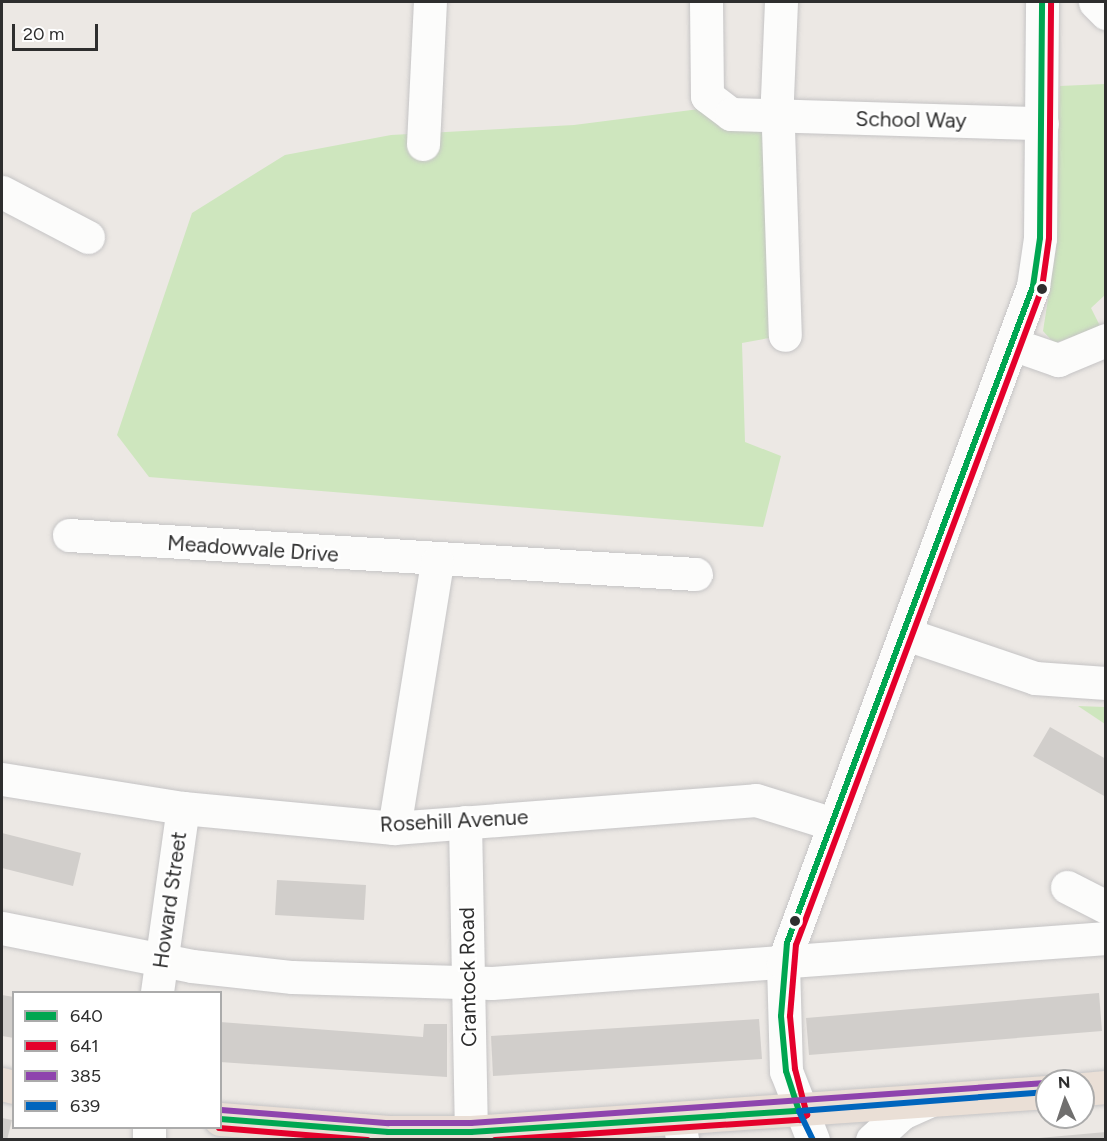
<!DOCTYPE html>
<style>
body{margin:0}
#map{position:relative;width:1107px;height:1141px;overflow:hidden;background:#ece8e4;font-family:Figtree,sans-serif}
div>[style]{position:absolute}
.green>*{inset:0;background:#cee6be}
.building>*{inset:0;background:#d1cecb}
.roads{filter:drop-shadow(0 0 2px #c5c4c5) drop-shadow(0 0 2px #c5c4c5)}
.minor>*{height:33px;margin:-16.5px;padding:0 16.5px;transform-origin:16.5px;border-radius:16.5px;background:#fcfcfb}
.highway>*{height:33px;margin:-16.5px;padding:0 16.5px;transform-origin:16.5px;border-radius:16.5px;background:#eadfd6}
.bus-1>*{height:6px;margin:-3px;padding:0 3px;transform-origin:3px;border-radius:3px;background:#00a651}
.bus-2>*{height:6px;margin:-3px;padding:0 3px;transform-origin:3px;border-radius:3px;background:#e4002b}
.bus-3>*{height:6px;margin:-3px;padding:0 3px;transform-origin:3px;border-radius:3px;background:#8e44ad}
.bus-4>*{height:6px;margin:-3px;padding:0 3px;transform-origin:3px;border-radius:3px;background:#0065bd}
.dots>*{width:16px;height:16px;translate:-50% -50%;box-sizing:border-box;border:3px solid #fff;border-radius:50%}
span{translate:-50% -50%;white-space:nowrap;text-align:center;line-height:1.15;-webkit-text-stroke:4.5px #fff;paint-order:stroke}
.street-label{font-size:21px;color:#2e2e2e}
.frame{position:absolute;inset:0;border:3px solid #2e2e2e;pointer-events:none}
.legend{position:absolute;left:12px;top:991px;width:210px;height:138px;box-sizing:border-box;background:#fff;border:2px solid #ababab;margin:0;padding:8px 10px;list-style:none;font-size:18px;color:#2e2e2e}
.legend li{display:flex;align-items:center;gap:12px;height:30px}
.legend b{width:30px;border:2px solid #ababab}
.north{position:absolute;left:1035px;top:1069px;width:60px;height:60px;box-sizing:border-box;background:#fff;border:2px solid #ababab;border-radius:50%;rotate:357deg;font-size:16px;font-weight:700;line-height:24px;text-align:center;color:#2e2e2e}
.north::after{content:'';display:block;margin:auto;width:21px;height:27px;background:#706f6e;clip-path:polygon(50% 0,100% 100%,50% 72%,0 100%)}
.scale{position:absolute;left:12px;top:24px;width:86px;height:27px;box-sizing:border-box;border:3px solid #2e2e2e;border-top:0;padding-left:8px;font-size:18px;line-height:21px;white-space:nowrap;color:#2e2e2e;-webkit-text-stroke:4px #fff;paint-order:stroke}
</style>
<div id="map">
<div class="green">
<div style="clip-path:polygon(1105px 84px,1105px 295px,1091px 308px,1101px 328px,1054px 343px,1043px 331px,1056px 248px,1060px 86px)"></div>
<div style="clip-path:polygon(777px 99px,785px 335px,742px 343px,745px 442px,781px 456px,763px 527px,149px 477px,117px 435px,192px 213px,285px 155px,391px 135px,574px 125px)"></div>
<div style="clip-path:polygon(1078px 706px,1105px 707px,1105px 724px)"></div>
</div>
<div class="building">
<div style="clip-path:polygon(1050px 727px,1106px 759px,1106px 797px,1033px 756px)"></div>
<div style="clip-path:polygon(2px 833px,81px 853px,73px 886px,2px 868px)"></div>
<div style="clip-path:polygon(277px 880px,366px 885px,364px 920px,275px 915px)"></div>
<div style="clip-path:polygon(1099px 993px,1102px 1031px,809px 1055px,806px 1018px)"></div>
<div style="clip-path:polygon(2px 995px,14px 997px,14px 1038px,2px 1036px)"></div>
<div style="clip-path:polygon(759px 1019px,762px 1059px,493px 1076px,491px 1036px)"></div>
<div style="clip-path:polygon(220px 1022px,423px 1037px,424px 1024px,447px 1024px,447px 1077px,220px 1062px)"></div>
<div style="clip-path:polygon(2px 1118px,12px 1120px,7px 1140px,2px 1140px)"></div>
<div style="clip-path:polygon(1106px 1132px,1106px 1140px,1039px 1140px,1039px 1138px)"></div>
</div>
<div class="roads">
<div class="minor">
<div style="left:706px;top:2px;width:94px;rotate:89.4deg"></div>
<div style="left:707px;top:96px;width:30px;rotate:37deg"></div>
<div style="left:731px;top:114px;width:311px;rotate:1.7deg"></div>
<div style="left:781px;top:2px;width:97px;rotate:92.4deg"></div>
<div style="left:777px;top:99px;width:236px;rotate:88.1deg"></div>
<div style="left:1095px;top:2px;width:16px;rotate:45deg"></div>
<div style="left:423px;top:144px;width:142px;rotate:-87.2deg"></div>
<div style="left:2px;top:192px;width:97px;rotate:27.6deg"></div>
<div style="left:1015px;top:345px;width:46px;rotate:19.2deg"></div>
<div style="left:1058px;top:360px;width:52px;rotate:-22.6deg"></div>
<div style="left:69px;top:535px;width:628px;rotate:3.56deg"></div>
<div style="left:906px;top:634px;width:136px;rotate:18.8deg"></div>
<div style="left:1035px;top:678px;width:71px;rotate:4deg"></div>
<div style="left:2px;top:779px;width:183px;rotate:9.1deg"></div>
<div style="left:183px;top:808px;width:212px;rotate:5.4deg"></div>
<div style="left:394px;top:828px;width:363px;rotate:-4.4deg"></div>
<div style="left:756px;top:800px;width:81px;rotate:17.3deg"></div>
<div style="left:465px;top:822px;width:310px;rotate:88.9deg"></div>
<div style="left:394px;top:828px;width:269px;rotate:-80.8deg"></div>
<div style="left:1067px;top:887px;width:44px;rotate:27.1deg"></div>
<div style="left:2px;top:928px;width:194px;rotate:11.3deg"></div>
<div style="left:192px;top:966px;width:101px;rotate:6.3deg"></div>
<div style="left:292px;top:977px;width:200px;rotate:1.7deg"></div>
<div style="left:492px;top:983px;width:616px;rotate:-4.19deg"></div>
<div style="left:157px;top:992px;width:186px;rotate:-82deg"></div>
<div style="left:679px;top:1120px;width:20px;rotate:81deg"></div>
<div style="left:149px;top:1140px;width:12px;rotate:-90deg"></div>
<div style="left:813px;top:1140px;width:74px;rotate:-111.4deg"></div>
<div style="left:786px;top:1071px;width:108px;rotate:-91.6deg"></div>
<div style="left:783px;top:963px;width:722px;rotate:-69.73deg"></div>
<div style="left:1033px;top:286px;width:49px;rotate:-81.7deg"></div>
<div style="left:1040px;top:238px;width:236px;rotate:-89.5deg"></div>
<div style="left:872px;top:1140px;width:40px;rotate:-42deg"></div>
<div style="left:902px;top:1113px;width:30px;rotate:-24deg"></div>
</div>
<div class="highway">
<div style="left:2px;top:1084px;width:12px;rotate:14deg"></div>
<div style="left:1083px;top:1089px;width:23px;rotate:-5deg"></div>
<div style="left:220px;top:1119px;width:169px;rotate:4.4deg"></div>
<div style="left:388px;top:1132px;width:83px"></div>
<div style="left:471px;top:1132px;width:577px;rotate:-3.97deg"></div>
</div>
</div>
<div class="bus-1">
<div style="left:220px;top:1119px;width:169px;rotate:4.4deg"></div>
<div style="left:388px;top:1132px;width:83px"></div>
<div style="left:471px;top:1132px;width:329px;rotate:-3.7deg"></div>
<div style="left:799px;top:1111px;width:42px;rotate:-108deg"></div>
<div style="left:786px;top:1071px;width:55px;rotate:-95.2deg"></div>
<div style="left:781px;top:1016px;width:73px;rotate:-85.3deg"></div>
<div style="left:787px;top:943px;width:702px;rotate:-69.47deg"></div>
<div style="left:1033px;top:286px;width:49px;rotate:-81.7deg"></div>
<div style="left:1040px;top:238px;width:236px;rotate:-89.5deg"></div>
</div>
<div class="bus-2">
<div style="left:219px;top:1128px;width:149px;rotate:4.6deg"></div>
<div style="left:495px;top:1140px;width:306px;rotate:-3.8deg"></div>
<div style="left:800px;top:1120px;width:9px;rotate:-36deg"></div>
<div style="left:807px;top:1115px;width:48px;rotate:-104.6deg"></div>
<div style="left:795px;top:1069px;width:53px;rotate:-95.4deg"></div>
<div style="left:790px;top:1016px;width:71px;rotate:-85.2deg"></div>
<div style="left:796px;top:945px;width:702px;rotate:-69.47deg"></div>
<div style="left:1042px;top:288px;width:50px;rotate:-82deg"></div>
<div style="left:1049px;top:238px;width:236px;rotate:-89.5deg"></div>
</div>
<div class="bus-3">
<div style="left:221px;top:1110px;width:168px;rotate:4.5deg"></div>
<div style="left:388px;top:1123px;width:83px"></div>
<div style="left:471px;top:1123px;width:576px;rotate:-3.98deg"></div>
</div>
<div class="bus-4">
<div style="left:813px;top:1140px;width:32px;rotate:-116deg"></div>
<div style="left:799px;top:1111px;width:249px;rotate:-4.4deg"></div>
</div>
<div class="dots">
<div style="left:1042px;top:289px;background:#2e2e2e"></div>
<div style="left:795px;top:921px;background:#2e2e2e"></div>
</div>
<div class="street-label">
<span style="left:911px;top:120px;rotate:1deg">School Way</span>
<span style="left:253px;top:549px;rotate:4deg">Meadowvale Drive</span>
<span style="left:454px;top:821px;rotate:-3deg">Rosehill Avenue</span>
<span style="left:170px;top:900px;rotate:-82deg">Howard Street</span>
<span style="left:468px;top:977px;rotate:-91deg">Crantock Road</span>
</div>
<div class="frame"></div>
<ul class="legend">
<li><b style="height:8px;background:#00a651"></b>640</li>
<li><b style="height:8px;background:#e4002b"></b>641</li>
<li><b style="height:8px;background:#8e44ad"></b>385</li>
<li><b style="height:8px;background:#0065bd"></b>639</li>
</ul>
<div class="north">N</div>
<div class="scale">20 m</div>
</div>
